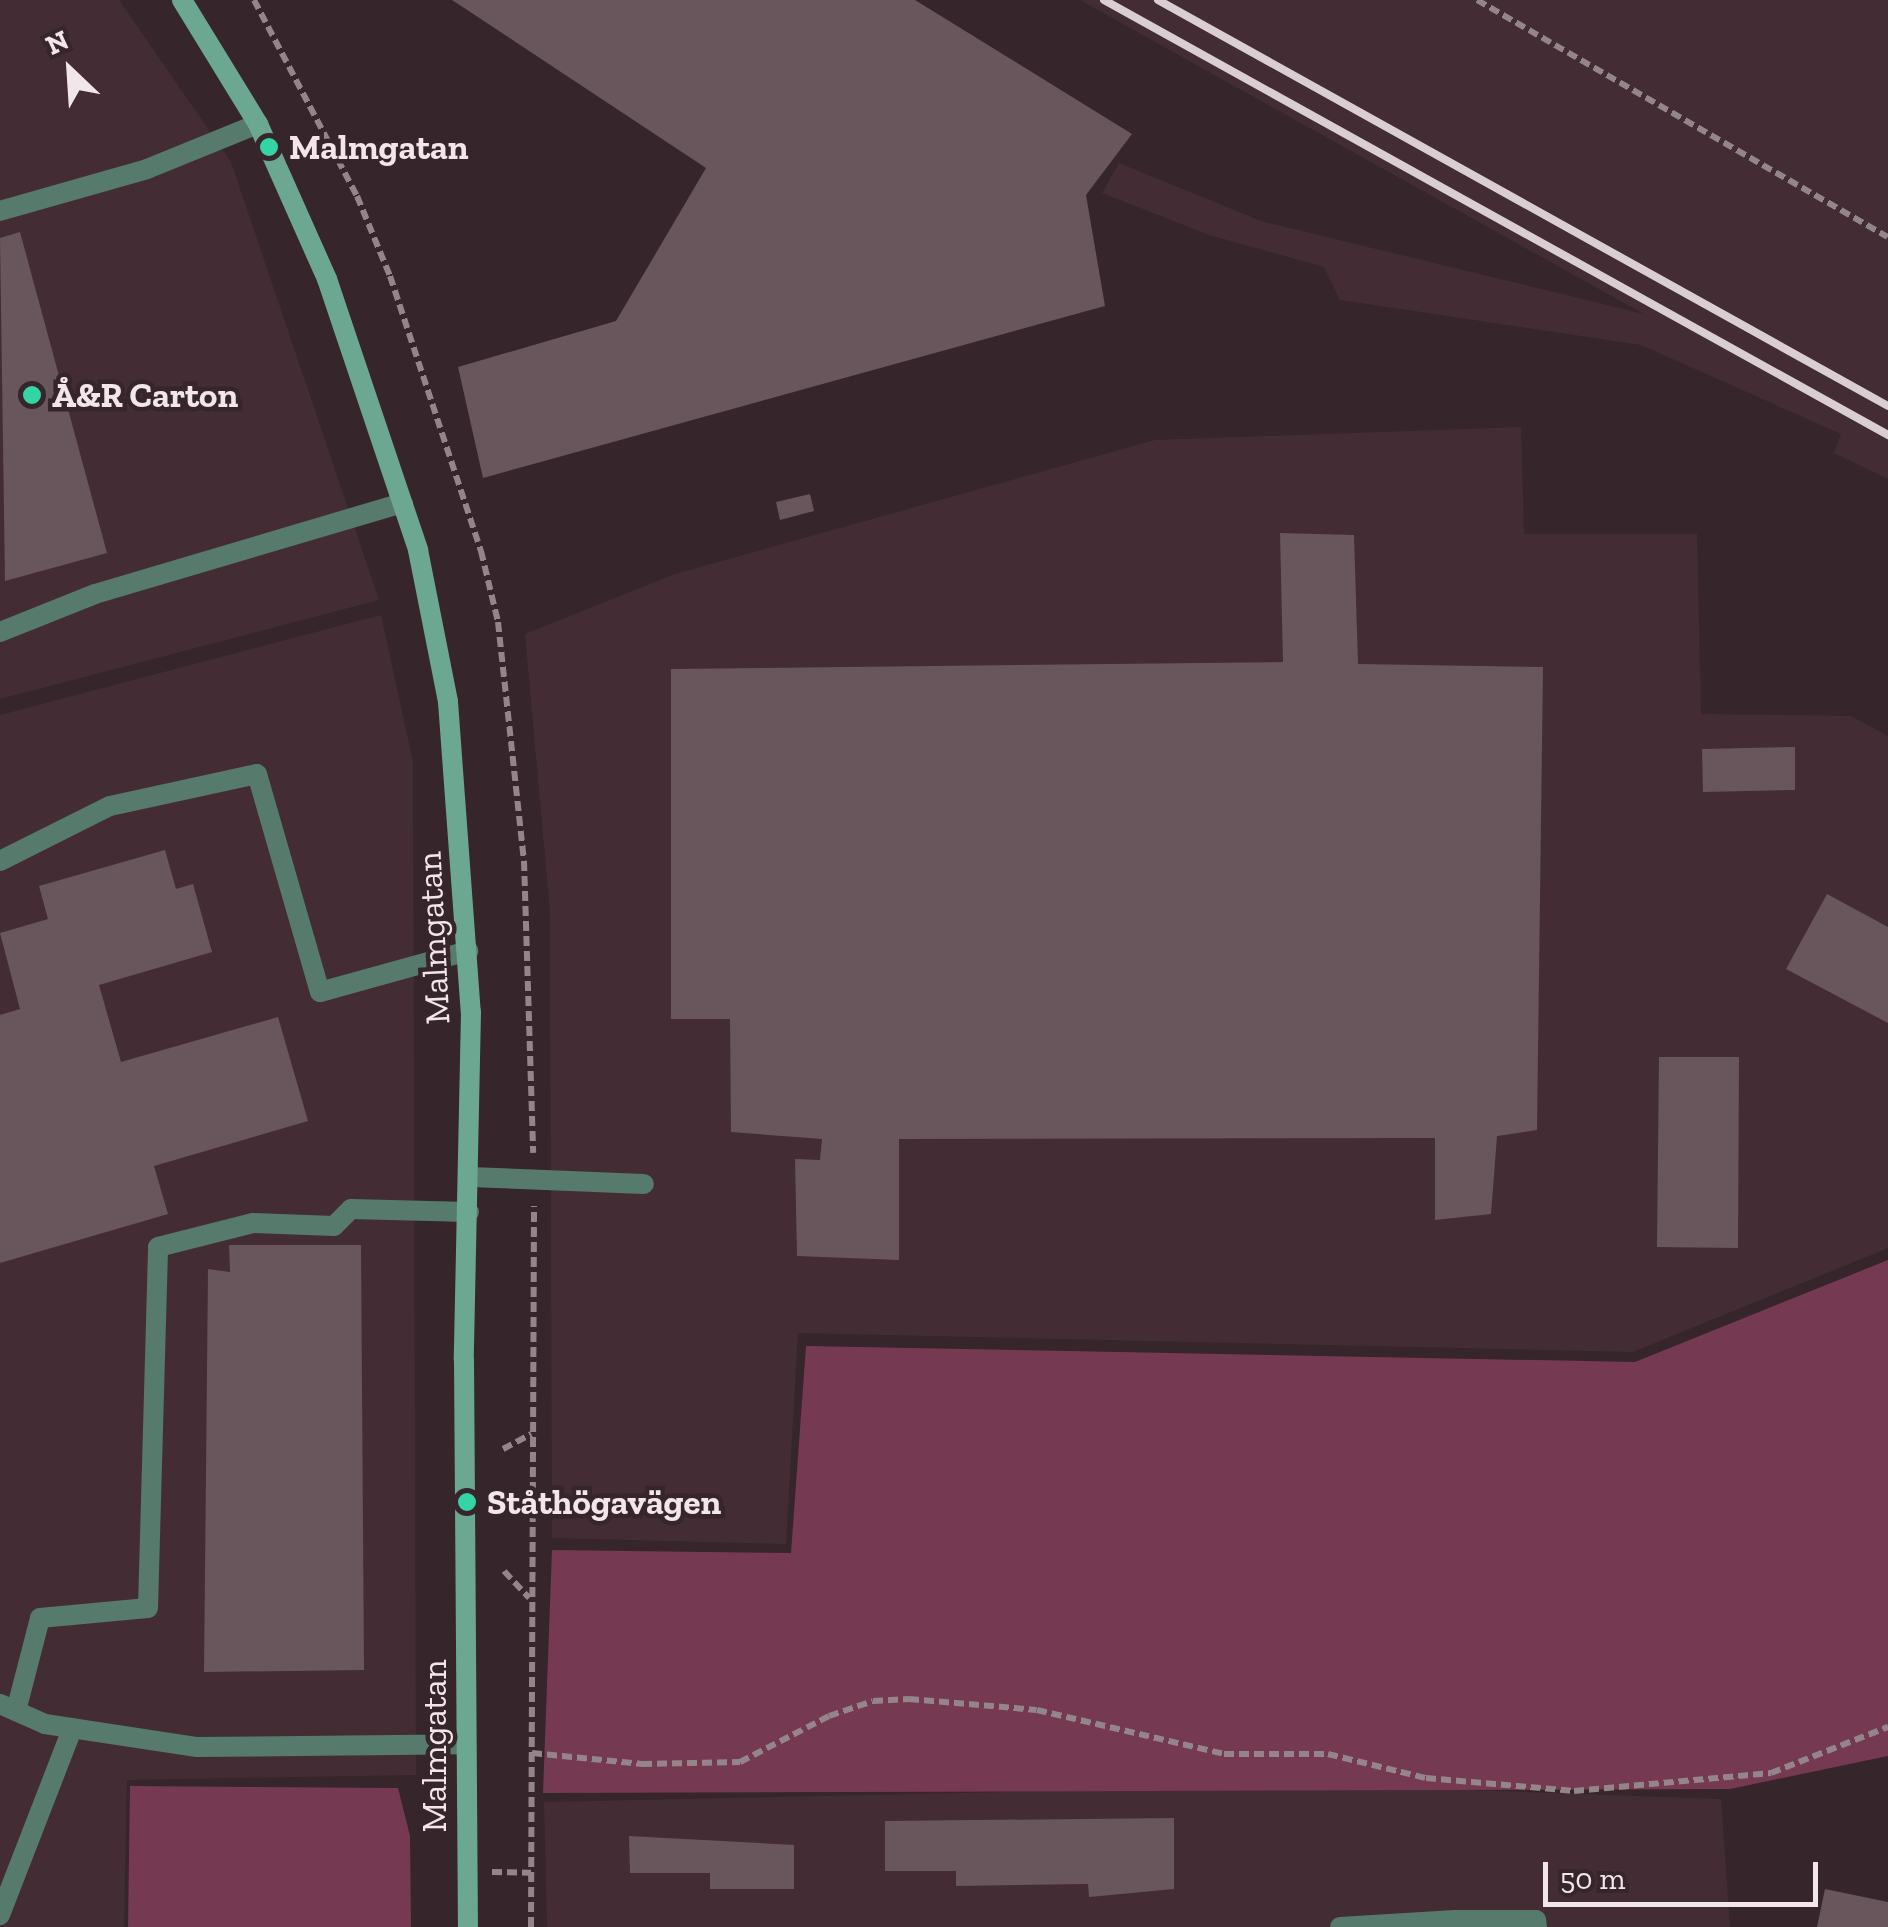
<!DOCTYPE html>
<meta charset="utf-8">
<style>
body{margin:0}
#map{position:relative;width:1888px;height:1927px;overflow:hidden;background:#36252b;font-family:"Zilla Slab",serif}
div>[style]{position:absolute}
.built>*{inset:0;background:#442c35}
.green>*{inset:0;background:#763952}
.building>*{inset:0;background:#69555c}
.path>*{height:6px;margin-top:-3px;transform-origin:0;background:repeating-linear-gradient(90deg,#94858a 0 10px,transparent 0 15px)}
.lane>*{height:20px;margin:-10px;padding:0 10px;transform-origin:10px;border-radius:10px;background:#567a6c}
.secondary>*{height:20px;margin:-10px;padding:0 10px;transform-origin:10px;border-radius:10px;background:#6ca791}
.rail>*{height:8px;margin:-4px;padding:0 4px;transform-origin:4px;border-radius:4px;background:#daced2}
.dots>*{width:28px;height:28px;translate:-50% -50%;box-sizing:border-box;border:5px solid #36252b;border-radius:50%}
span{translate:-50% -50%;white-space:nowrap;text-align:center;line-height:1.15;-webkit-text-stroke:9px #36252b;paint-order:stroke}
.poi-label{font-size:35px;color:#f2e6ea;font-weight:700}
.left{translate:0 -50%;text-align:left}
.street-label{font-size:35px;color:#f2e6ea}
.north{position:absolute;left:20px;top:20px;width:100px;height:100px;-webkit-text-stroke:8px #36252b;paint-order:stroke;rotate:335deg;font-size:28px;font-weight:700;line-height:40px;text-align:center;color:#f2e6ea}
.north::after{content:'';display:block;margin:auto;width:35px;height:45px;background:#f2e6ea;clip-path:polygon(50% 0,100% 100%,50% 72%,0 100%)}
.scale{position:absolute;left:1543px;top:1862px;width:275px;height:45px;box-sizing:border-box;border:5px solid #f2e6ea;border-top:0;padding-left:12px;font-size:30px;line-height:35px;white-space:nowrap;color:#f2e6ea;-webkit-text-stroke:8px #36252b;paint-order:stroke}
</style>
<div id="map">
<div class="built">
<div style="clip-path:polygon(0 0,119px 0,231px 162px,379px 600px,0 699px)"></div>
<div style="clip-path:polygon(1080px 0,1888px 0,1888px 479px,1834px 453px,1841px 434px,1641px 345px,1340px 300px,1324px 267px,1209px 235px,1102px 193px,1119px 163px,1261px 221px,1644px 314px)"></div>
<div style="clip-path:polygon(1521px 427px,1524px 534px,1697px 534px,1701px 714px,1851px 716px,1888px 736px,1888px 1248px,1633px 1352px,798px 1333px,786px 1544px,552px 1538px,550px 912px,525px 634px,675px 574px,1155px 440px)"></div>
<div style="clip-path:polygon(381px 615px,413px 762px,416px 1775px,127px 1780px,124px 1927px,0 1927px,0 715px)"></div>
<div style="clip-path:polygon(1330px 1785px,1721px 1799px,1730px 1927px,547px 1927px,544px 1802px)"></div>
</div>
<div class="green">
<div style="clip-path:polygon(1888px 1260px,1888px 1756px,1730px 1789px,543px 1793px,552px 1550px,791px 1553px,806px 1346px,1635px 1362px)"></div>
<div style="clip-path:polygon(130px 1786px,398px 1788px,410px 1836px,411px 1927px,128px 1927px)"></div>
</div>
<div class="building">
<div style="clip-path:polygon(452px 0,915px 0,1132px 134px,1086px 195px,1105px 306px,483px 478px,458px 367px,616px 321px,706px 168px)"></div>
<div style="clip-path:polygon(20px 232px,107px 553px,5px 581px,0 238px)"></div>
<div style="clip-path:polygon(810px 494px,814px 511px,780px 520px,776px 502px)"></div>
<div style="clip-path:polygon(1280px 533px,1354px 535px,1358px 664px,1543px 667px,1537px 1130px,1497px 1136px,1491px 1214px,1435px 1220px,1435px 1138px,899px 1139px,899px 1260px,797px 1256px,795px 1159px,820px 1160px,822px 1139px,731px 1132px,730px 1019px,671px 1019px,671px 669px,1283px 662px)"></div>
<div style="clip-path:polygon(1795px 747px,1795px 790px,1703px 792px,1702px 749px)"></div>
<div style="clip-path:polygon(165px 850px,176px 889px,193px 884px,212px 952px,99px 985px,121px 1062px,278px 1017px,308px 1121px,154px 1166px,168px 1214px,0 1263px,0 1015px,20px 1009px,0 933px,48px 919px,39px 886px)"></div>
<div style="clip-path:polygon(1827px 894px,1888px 927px,1888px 1023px,1786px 969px)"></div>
<div style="clip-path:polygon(1659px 1057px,1739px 1057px,1738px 1248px,1657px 1247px)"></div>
<div style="clip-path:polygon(229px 1245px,361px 1245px,364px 1670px,204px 1672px,208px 1269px,230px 1272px)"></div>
<div style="clip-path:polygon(1174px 1818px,1174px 1889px,1089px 1897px,1088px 1884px,956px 1886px,956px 1871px,885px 1871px,885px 1821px)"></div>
<div style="clip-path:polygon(629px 1836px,794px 1845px,794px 1889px,710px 1889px,710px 1873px,630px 1873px)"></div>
<div style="clip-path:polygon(1825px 1889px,1888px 1902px,1888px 1927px,1817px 1927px)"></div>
</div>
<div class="path">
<div style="left:254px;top:0;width:221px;rotate:62.3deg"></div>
<div style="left:357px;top:196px;width:87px;rotate:67.6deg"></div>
<div style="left:390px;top:276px;width:290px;rotate:71.7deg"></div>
<div style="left:481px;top:551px;width:73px;rotate:76.5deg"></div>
<div style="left:498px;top:622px;width:240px;rotate:83.8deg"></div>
<div style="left:524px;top:861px;width:292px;rotate:88.2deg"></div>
<div style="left:1477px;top:0;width:474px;rotate:30deg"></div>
<div style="left:503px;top:1449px;width:32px;rotate:-28deg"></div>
<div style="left:504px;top:1571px;width:37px;rotate:47deg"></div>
<div style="left:532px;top:1753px;width:111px;rotate:5.7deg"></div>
<div style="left:642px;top:1764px;width:98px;rotate:-1.2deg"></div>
<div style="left:740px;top:1762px;width:100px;rotate:-27.3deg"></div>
<div style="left:829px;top:1716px;width:46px;rotate:-18.8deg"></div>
<div style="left:873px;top:1701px;width:36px;rotate:-3deg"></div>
<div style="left:909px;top:1699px;width:128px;rotate:4.9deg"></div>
<div style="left:1037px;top:1710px;width:192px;rotate:13.2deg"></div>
<div style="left:1224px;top:1754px;width:104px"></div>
<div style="left:1328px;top:1754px;width:101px;rotate:13.8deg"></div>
<div style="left:1426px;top:1778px;width:149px;rotate:5deg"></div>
<div style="left:1574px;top:1791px;width:198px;rotate:-5.2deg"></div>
<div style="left:1771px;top:1773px;width:126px;rotate:-21.5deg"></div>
<div style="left:492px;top:1872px;width:39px;rotate:1deg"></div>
<div style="left:531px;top:1927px;width:721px;rotate:-89.76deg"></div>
</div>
<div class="lane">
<div style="left:0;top:211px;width:153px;rotate:-15.9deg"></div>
<div style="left:147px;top:169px;width:120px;rotate:-22.1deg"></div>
<div style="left:0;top:632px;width:102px;rotate:-21.8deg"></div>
<div style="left:95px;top:594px;width:321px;rotate:-16.5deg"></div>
<div style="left:0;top:861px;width:123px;rotate:-26.6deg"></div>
<div style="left:110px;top:806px;width:150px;rotate:-12.3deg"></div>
<div style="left:257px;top:774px;width:227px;rotate:73.9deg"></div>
<div style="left:320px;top:992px;width:154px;rotate:-15.5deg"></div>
<div style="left:470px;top:1177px;width:174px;rotate:2.3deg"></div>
<div style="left:0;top:1704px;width:49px;rotate:24deg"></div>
<div style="left:45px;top:1724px;width:154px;rotate:8.6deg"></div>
<div style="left:197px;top:1747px;width:268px;rotate:-0.6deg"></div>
<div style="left:16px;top:1711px;width:96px;rotate:-75.5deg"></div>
<div style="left:40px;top:1618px;width:108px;rotate:-5.3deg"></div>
<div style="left:148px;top:1608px;width:361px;rotate:-88.4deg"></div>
<div style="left:158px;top:1247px;width:98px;rotate:-14.2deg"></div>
<div style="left:253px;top:1223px;width:81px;rotate:2.1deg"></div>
<div style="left:334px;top:1226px;width:24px;rotate:-45deg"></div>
<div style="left:351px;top:1209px;width:118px;rotate:1.5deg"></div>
<div style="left:0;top:1915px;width:199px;rotate:-68.8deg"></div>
<div style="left:1340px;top:1927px;width:115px;rotate:-3.5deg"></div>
<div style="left:1455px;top:1920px;width:81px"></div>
<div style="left:1536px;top:1920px;width:7px;rotate:82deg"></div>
</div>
<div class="secondary">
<div style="left:182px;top:0;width:145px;rotate:58.5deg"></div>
<div style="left:258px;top:124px;width:170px;rotate:66deg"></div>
<div style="left:327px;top:279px;width:286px;rotate:71.4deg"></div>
<div style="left:418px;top:550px;width:155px;rotate:78.8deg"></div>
<div style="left:448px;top:702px;width:311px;rotate:85.8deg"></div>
<div style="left:471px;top:1012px;width:348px;rotate:91.2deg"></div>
<div style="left:464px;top:1360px;width:567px;rotate:89.6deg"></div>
</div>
<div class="rail">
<div style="left:1104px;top:0;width:897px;rotate:29.02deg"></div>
<div style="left:1158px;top:0;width:835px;rotate:29.08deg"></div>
</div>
<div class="dots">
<div style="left:269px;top:147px;background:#35d4a7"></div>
<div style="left:32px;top:395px;background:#35d4a7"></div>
<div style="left:467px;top:1502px;background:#35d4a7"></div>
</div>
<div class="poi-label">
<span class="left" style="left:289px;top:147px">Malmgatan</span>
<span class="left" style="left:52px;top:395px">Å&amp;R Carton</span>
<span class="left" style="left:487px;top:1502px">Ståthögavägen</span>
</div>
<div class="street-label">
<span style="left:433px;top:938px;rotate:-93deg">Malmgatan</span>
<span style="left:434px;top:1746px;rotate:-90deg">Malmgatan</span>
</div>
<div class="north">N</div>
<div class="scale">50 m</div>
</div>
